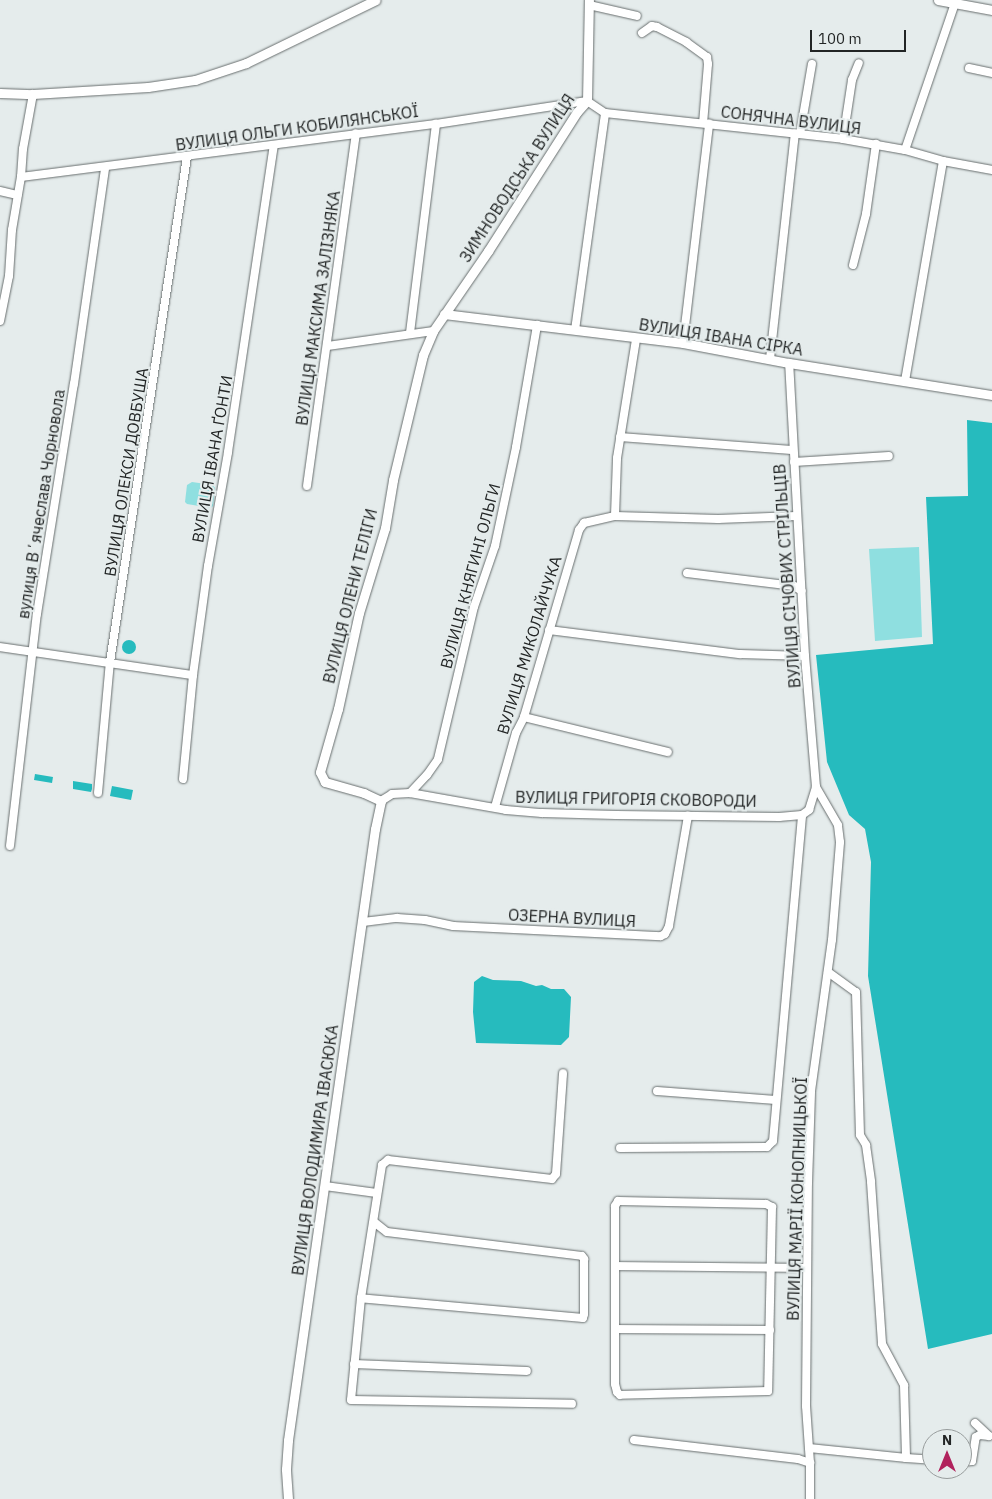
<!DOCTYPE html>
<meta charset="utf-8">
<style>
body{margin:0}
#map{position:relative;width:992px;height:1499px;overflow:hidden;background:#e5ecec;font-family:"IBM Plex Sans",sans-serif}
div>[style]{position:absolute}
.green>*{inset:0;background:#8fdfe0}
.forest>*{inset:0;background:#26bbbe}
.round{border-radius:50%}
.roads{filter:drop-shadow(0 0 1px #686e6e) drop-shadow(0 0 1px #686e6e)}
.minor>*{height:8px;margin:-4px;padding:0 4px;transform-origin:4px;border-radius:4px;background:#fff}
.tertiary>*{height:9px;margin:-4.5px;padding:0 4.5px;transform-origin:4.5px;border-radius:4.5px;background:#fff}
span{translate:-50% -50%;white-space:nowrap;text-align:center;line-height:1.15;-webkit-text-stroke:4px #e5ecec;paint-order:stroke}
.street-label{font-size:16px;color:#222525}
.north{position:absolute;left:922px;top:1429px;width:50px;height:50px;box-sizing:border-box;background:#e5ecec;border:1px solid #979c9c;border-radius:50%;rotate:0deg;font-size:14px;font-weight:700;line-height:20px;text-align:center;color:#222525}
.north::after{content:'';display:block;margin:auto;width:18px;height:22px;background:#b1235d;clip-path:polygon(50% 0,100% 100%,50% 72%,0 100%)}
.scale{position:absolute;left:810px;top:30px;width:96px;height:22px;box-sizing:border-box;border:2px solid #222525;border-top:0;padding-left:6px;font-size:15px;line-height:18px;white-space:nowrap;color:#222525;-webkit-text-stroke:4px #e5ecec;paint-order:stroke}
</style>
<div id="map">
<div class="green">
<div style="clip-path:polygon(192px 482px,213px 485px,215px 488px,213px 506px,211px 508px,187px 504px,185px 502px,187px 485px)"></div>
<div style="clip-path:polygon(919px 547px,922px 637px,875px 641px,869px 549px)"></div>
</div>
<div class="forest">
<div style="clip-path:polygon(967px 420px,992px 423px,992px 1334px,928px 1349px,868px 976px,871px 862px,865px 829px,849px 815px,827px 762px,816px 655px,933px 644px,926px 497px,968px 496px)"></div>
<div class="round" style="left:122px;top:640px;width:14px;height:14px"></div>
<div style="clip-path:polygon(35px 774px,53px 777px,52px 783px,34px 780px)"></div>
<div style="clip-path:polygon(73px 781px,92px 784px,92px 789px,91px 792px,73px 789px)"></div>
<div style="clip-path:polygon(112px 786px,133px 790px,131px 800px,110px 796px)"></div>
<div style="clip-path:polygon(482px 976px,493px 980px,521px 981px,536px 986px,542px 985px,551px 989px,564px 989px,571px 997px,569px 1037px,561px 1045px,476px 1043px,473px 1012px,474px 982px)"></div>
</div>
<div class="roads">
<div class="minor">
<div style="left:589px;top:5px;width:49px;rotate:12.9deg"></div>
<div style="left:642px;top:33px;width:12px;rotate:-35deg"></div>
<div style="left:652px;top:26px;width:5px;rotate:11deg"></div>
<div style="left:657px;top:27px;width:33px;rotate:27deg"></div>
<div style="left:686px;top:42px;width:26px;rotate:36deg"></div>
<div style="left:707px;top:57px;width:7px;rotate:82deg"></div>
<div style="left:708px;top:64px;width:59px;rotate:94.8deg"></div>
<div style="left:969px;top:68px;width:24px;rotate:12deg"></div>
<div style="left:800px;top:134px;width:71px;rotate:-80.3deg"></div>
<div style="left:843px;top:139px;width:60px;rotate:-81.3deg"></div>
<div style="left:852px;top:80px;width:18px;rotate:-68deg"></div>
<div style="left:905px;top:150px;width:155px;rotate:-71.2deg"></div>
<div style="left:21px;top:177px;width:418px;rotate:-7.3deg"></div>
<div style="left:436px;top:124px;width:153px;rotate:-8.7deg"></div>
<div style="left:587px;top:101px;width:22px;rotate:34deg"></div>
<div style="left:605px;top:113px;width:239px;rotate:6.2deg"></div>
<div style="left:843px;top:139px;width:63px;rotate:10.1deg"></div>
<div style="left:905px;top:150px;width:40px;rotate:16deg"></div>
<div style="left:943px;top:161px;width:50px;rotate:10.4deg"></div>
<div style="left:0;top:191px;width:18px;rotate:13deg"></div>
<div style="left:853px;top:265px;width:53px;rotate:-75.7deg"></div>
<div style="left:866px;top:214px;width:71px;rotate:-81.9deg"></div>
<div style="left:0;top:321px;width:46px;rotate:-78.7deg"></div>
<div style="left:9px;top:276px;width:46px;rotate:-86.3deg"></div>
<div style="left:12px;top:230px;width:54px;rotate:-80.4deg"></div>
<div style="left:21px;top:177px;width:28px;rotate:-86deg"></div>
<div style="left:23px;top:149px;width:56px;rotate:-79.7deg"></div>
<div style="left:575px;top:330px;width:219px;rotate:-82.1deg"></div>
<div style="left:410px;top:333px;width:211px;rotate:-82.9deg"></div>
<div style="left:683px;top:343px;width:221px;rotate:-83.2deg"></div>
<div style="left:328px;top:346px;width:106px;rotate:-8.1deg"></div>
<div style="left:770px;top:359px;width:227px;rotate:-83.7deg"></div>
<div style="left:905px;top:381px;width:223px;rotate:-80.2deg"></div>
<div style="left:620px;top:437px;width:172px;rotate:4.3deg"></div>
<div style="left:794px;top:462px;width:95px;rotate:-3.6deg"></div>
<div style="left:307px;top:486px;width:356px;rotate:-82.1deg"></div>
<div style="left:615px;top:516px;width:58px;rotate:-88deg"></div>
<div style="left:617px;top:458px;width:121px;rotate:-80.9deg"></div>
<div style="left:687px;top:573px;width:108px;rotate:6.9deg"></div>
<div style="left:794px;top:586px;width:9px;rotate:32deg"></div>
<div style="left:549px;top:630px;width:193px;rotate:7.2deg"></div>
<div style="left:740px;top:654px;width:65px;rotate:1.8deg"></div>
<div style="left:0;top:647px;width:195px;rotate:8.3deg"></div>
<div style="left:524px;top:717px;width:148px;rotate:13.7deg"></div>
<div style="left:183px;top:779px;width:104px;rotate:-84.5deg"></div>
<div style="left:193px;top:675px;width:110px;rotate:-82.2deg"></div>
<div style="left:208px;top:566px;width:116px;rotate:-80deg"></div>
<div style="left:228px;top:452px;width:310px;rotate:-81.5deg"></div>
<div style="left:98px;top:793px;width:132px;rotate:-84.8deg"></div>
<div style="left:110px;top:662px;width:511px;rotate:-81.33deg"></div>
<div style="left:410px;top:793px;width:25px;rotate:-47deg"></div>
<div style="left:427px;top:775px;width:19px;rotate:-55deg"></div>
<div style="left:438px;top:759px;width:156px;rotate:-76.7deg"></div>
<div style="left:474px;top:607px;width:65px;rotate:-71deg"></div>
<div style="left:495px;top:546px;width:101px;rotate:-78deg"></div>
<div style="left:516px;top:447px;width:124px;rotate:-80.2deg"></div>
<div style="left:381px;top:801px;width:13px;rotate:-32deg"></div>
<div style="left:392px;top:794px;width:18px;rotate:-3deg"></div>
<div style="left:410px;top:793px;width:97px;rotate:10deg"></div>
<div style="left:506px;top:810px;width:36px;rotate:5deg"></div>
<div style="left:542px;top:813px;width:74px;rotate:1.5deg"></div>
<div style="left:616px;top:815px;width:163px;rotate:0.7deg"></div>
<div style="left:779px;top:817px;width:23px;rotate:-5deg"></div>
<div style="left:802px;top:815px;width:9px;rotate:-36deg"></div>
<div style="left:809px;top:810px;width:24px;rotate:-73deg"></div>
<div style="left:816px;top:787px;width:131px;rotate:-94.8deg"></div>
<div style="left:805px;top:656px;width:293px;rotate:-93.1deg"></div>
<div style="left:495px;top:807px;width:77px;rotate:-74.2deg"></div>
<div style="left:516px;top:733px;width:18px;rotate:-63deg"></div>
<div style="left:524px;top:717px;width:195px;rotate:-73.6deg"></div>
<div style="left:579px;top:530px;width:9px;rotate:-54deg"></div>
<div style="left:584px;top:523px;width:32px;rotate:-13deg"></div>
<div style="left:615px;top:516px;width:103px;rotate:1.7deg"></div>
<div style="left:718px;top:519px;width:78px;rotate:-2.2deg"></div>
<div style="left:10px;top:846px;width:234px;rotate:-83.4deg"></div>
<div style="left:37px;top:614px;width:233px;rotate:-80.9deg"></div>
<div style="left:74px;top:384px;width:218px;rotate:-81.8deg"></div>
<div style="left:363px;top:922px;width:34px;rotate:-7deg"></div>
<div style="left:397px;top:918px;width:28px;rotate:4deg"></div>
<div style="left:425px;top:920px;width:29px;rotate:12deg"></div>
<div style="left:453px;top:926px;width:208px;rotate:2.8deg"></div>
<div style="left:661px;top:936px;width:4px;rotate:-27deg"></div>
<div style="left:665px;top:934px;width:9px;rotate:-63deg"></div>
<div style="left:669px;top:926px;width:112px;rotate:-80.2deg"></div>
<div style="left:828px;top:972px;width:34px;rotate:36deg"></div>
<div style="left:856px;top:992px;width:143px;rotate:88.4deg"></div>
<div style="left:860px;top:1135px;width:12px;rotate:59deg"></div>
<div style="left:866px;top:1145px;width:37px;rotate:82deg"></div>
<div style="left:871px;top:1182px;width:162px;rotate:86.1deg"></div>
<div style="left:882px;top:1344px;width:47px;rotate:61.8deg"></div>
<div style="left:904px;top:1385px;width:73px;rotate:88.4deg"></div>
<div style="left:906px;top:1458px;width:26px;rotate:4deg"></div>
<div style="left:657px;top:1091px;width:119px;rotate:4.3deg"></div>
<div style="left:620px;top:1148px;width:147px;rotate:-0.4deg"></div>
<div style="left:767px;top:1147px;width:8px;rotate:-45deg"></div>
<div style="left:773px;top:1141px;width:327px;rotate:-84.9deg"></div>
<div style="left:325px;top:1186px;width:52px;rotate:7.7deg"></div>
<div style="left:618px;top:1201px;width:148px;rotate:1.2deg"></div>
<div style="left:766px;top:1204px;width:7px;rotate:27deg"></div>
<div style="left:772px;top:1207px;width:184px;rotate:91.2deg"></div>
<div style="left:768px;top:1391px;width:148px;rotate:178.5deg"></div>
<div style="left:620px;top:1395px;width:4px;rotate:-135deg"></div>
<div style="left:617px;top:1392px;width:8px;rotate:-104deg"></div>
<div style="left:615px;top:1384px;width:178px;rotate:-90deg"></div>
<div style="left:615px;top:1206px;width:6px;rotate:-59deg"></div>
<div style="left:374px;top:1222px;width:16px;rotate:38deg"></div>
<div style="left:387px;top:1232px;width:196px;rotate:7deg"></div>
<div style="left:582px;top:1256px;width:4px;rotate:56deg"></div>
<div style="left:584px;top:1259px;width:55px;rotate:90deg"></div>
<div style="left:584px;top:1314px;width:4px;rotate:104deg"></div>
<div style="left:583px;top:1318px;width:223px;rotate:-174.9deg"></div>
<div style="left:361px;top:1298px;width:135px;rotate:-81deg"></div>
<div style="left:382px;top:1165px;width:8px;rotate:-40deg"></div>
<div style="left:388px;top:1160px;width:165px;rotate:6.6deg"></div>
<div style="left:552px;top:1179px;width:6px;rotate:-51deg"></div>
<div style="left:556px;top:1174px;width:101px;rotate:-86deg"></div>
<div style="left:615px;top:1266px;width:192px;rotate:0.6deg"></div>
<div style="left:361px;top:1298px;width:102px;rotate:95.6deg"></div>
<div style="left:351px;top:1400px;width:221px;rotate:1deg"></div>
<div style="left:615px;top:1329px;width:155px;rotate:0.4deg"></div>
<div style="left:354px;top:1364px;width:173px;rotate:2.3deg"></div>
<div style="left:975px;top:1423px;width:19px;rotate:43deg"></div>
<div style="left:634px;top:1440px;width:165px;rotate:6.6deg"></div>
<div style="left:798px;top:1459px;width:13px;rotate:18deg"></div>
<div style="left:809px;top:1448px;width:98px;rotate:5.9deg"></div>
<div style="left:962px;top:1462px;width:10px;rotate:-6deg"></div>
<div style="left:972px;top:1461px;width:24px;rotate:-81deg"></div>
<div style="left:976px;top:1437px;width:4px;rotate:-27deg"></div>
<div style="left:980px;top:1435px;width:9px;rotate:6deg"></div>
<div style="left:810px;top:1499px;width:36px;rotate:-90deg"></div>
<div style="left:810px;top:1463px;width:57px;rotate:-94deg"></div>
<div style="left:806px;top:1406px;width:223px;rotate:-89.5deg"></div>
<div style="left:808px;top:1183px;width:92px;rotate:-88.1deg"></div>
<div style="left:811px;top:1091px;width:152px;rotate:-82.1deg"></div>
<div style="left:832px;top:940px;width:98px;rotate:-85.3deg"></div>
<div style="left:840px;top:842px;width:17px;rotate:-97deg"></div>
<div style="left:838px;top:825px;width:44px;rotate:-120.1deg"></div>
</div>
<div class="tertiary">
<div style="left:938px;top:0;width:55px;rotate:10.5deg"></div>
<div style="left:0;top:93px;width:33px;rotate:2deg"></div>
<div style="left:33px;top:94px;width:115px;rotate:-3.5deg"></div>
<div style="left:148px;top:87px;width:48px;rotate:-8.5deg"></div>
<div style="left:195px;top:80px;width:54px;rotate:-18.4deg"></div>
<div style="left:246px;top:63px;width:144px;rotate:-25.9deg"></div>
<div style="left:444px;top:314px;width:241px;rotate:6.9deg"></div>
<div style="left:683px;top:343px;width:108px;rotate:10.7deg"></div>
<div style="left:789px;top:363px;width:206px;rotate:9deg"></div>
<div style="left:288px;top:1499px;width:30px;rotate:-94deg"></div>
<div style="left:286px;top:1469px;width:29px;rotate:-86deg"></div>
<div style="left:288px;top:1440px;width:617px;rotate:-81.9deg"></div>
<div style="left:375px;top:829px;width:29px;rotate:-78deg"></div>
<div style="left:381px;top:801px;width:19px;rotate:-155deg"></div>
<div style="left:364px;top:793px;width:41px;rotate:-164.2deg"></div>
<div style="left:325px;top:782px;width:11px;rotate:-117deg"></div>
<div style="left:320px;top:772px;width:66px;rotate:-74.1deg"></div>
<div style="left:338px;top:709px;width:98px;rotate:-77.7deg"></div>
<div style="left:359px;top:613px;width:89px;rotate:-73deg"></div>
<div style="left:385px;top:528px;width:49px;rotate:-80.5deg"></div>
<div style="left:393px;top:480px;width:129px;rotate:-76.5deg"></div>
<div style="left:423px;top:355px;width:26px;rotate:-67deg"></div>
<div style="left:433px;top:331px;width:97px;rotate:-55.5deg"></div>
<div style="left:488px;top:251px;width:165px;rotate:-57.4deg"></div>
<div style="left:577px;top:112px;width:15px;rotate:-48deg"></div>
<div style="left:587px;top:101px;width:101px;rotate:-88.9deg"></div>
</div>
</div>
<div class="street-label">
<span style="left:791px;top:120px;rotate:7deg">СОНЯЧНА ВУЛИЦЯ</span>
<span style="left:297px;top:128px;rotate:-8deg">ВУЛИЦЯ ОЛЬГИ КОБИЛЯНСЬКОЇ</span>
<span style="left:517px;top:178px;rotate:-57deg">ЗИМНОВОДСЬКА ВУЛИЦЯ</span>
<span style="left:318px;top:308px;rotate:-82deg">ВУЛИЦЯ МАКСИМА ЗАЛІЗНЯКА</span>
<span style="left:721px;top:337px;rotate:9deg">ВУЛИЦЯ ІВАНА СІРКА</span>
<span style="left:212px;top:459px;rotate:-80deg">ВУЛИЦЯ ІВАНА ҐОНТИ</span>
<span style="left:126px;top:472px;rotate:-81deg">ВУЛИЦЯ ОЛЕКСИ ДОВБУША</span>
<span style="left:41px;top:504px;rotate:-81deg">вулиця Вʼячеслава Чорновола</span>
<span style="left:470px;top:576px;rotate:-75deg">ВУЛИЦЯ КНЯГИНІ ОЛЬГИ</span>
<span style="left:787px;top:576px;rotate:-94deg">ВУЛИЦЯ СІЧОВИХ СТРІЛЬЦІВ</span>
<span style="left:350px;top:596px;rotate:-76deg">ВУЛИЦЯ ОЛЕНИ ТЕЛІГИ</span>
<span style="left:529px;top:645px;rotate:-73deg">ВУЛИЦЯ МИКОЛАЙЧУКА</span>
<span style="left:636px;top:799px;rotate:1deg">ВУЛИЦЯ ГРИГОРІЯ СКОВОРОДИ</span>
<span style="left:572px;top:918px;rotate:3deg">ОЗЕРНА ВУЛИЦЯ</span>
<span style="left:315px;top:1150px;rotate:-82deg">ВУЛИЦЯ ВОЛОДИМИРА ІВАСЮКА</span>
<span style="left:797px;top:1199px;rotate:-88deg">ВУЛИЦЯ МАРІЇ КОНОПНИЦЬКОЇ</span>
</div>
<div class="north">N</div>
<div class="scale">100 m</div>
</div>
